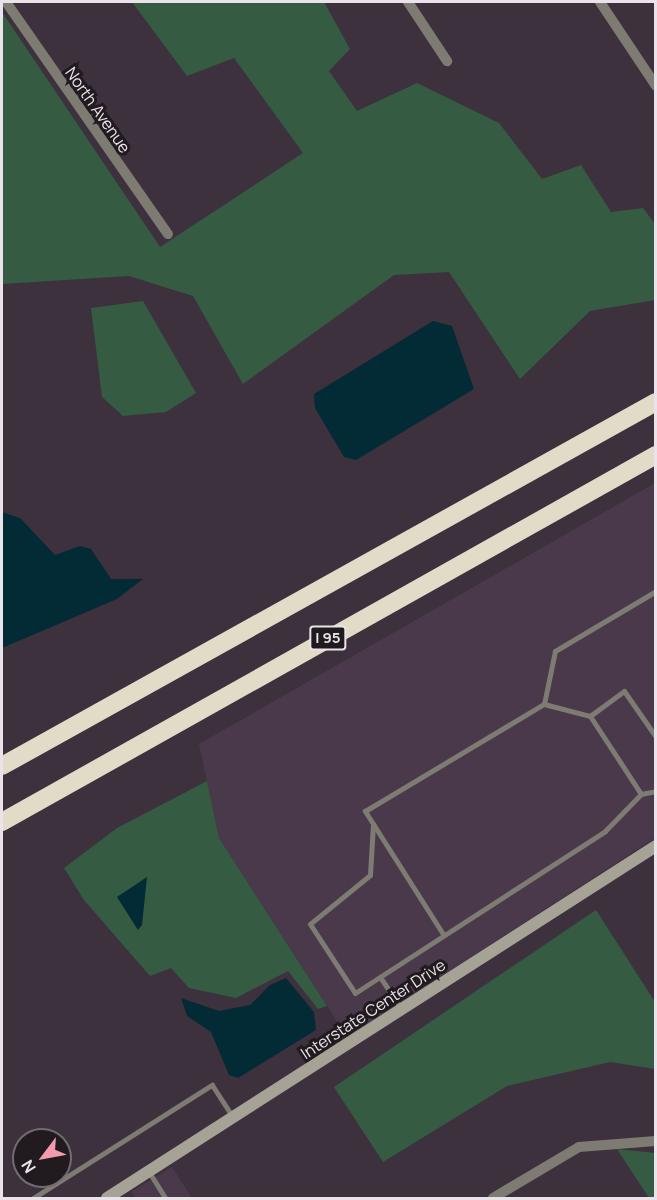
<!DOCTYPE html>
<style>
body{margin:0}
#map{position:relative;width:657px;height:1200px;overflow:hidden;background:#3d313d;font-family:Manrope,sans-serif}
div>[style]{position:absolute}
.built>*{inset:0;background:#4a394a}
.green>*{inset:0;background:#355b43}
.water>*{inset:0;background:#032b35}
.lane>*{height:5px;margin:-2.5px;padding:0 2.5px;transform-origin:2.5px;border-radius:2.5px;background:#7e7b73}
.street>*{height:10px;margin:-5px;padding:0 5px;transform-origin:5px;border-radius:5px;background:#7e7b73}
.secondary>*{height:12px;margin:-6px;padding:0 6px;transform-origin:6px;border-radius:6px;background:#a6a296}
.highway>*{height:18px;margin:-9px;padding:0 9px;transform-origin:9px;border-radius:9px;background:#e2dbc8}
span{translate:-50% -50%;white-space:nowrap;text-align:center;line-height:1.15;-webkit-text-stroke:6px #211b20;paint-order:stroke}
.shield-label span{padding:2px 4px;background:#211b20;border:2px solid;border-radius:4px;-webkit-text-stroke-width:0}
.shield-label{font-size:15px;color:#ebe3ea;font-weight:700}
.street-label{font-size:16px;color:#ebe3ea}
.frame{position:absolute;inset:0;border:3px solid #ebe3ea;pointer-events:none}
.north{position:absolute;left:12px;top:1128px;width:60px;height:60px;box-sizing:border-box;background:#211b20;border:2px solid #726b71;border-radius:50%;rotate:238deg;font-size:16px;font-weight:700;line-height:24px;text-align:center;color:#ebe3ea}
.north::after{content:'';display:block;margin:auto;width:21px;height:27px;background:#f29aae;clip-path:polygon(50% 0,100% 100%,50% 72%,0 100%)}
</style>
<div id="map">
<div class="built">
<div style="clip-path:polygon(655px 483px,655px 838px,347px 1037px,219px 838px,199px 744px)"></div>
<div style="clip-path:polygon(172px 1167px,192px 1198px,135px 1198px,131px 1192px)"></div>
</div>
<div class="green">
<div style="clip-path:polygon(132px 2px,324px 2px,350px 49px,329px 71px,357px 111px,417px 83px,499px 123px,542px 179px,581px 165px,611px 212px,643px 208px,655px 224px,655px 300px,590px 311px,520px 379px,449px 272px,394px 275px,243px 384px,193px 296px,129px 276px,2px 284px,2px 12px,160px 247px,303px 153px,234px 58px,187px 76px)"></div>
<div style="clip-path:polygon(143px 301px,196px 393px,166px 412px,123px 416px,102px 397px,91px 308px)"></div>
<div style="clip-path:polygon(207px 781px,219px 838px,327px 1006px,318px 1009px,288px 971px,236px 998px,189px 988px,171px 968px,150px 976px,84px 900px,64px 868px,117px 828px)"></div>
<div style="clip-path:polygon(596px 910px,655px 1002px,655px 1069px,610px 1062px,507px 1086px,383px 1162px,334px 1087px)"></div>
<div style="clip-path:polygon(617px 1149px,655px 1153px,655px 1198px,649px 1198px)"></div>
</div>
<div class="water">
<div style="clip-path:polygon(433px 321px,452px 326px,474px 389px,356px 460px,344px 457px,315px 408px,314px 394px)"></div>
<div style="clip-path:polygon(2px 512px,20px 518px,55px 555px,80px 546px,91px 549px,111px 579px,143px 579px,117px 599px,2px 648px)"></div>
<div style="clip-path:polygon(147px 877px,142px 925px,138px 930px,117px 897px)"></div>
<div style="clip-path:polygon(286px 978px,314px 1012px,316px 1030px,238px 1078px,229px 1075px,211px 1032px,187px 1016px,181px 998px,219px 1011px,250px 1005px,270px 985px)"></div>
</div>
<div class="lane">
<div style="left:544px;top:704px;width:48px;rotate:14.6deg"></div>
<div style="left:656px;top:737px;width:56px;rotate:-124.8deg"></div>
<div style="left:624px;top:691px;width:42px;rotate:143.7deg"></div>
<div style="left:590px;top:716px;width:93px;rotate:56.8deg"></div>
<div style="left:641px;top:794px;width:15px;rotate:-11deg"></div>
<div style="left:373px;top:824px;width:51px;rotate:93.4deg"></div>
<div style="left:370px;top:875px;width:77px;rotate:140.8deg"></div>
<div style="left:310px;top:924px;width:82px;rotate:56.9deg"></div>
<div style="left:355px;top:993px;width:298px;rotate:-32.9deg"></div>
<div style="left:605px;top:831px;width:52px;rotate:-45.8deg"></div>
<div style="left:443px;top:934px;width:146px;rotate:-122.4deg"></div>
<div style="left:365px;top:811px;width:209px;rotate:-30.9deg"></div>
<div style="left:544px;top:704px;width:54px;rotate:-78.3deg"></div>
<div style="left:555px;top:651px;width:117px;rotate:-30.7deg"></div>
<div style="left:380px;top:977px;width:37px;rotate:56deg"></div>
<div style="left:149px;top:1172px;width:31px;rotate:58deg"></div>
<div style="left:33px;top:1198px;width:212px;rotate:-32.3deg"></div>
<div style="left:212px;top:1085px;width:38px;rotate:57deg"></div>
</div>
<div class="street">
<div style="left:6px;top:2px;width:283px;rotate:55.1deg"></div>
<div style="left:408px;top:2px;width:71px;rotate:56.5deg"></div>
<div style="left:600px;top:2px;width:101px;rotate:56.3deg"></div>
<div style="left:493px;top:1198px;width:100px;rotate:-30.7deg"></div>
<div style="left:579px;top:1147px;width:77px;rotate:-4.5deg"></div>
</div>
<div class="secondary">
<div style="left:107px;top:1198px;width:652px;rotate:-32.67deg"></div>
</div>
<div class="highway">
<div style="left:2px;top:766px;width:748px;rotate:-29.1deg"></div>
<div style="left:2px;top:822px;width:750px;rotate:-29.3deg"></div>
</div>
<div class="shield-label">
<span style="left:328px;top:638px">I 95</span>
</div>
<div class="street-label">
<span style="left:98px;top:110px;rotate:55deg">North Avenue</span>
<span style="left:373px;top:1009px;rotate:-33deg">Interstate Center Drive</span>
</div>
<div class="frame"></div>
<div class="north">N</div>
</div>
